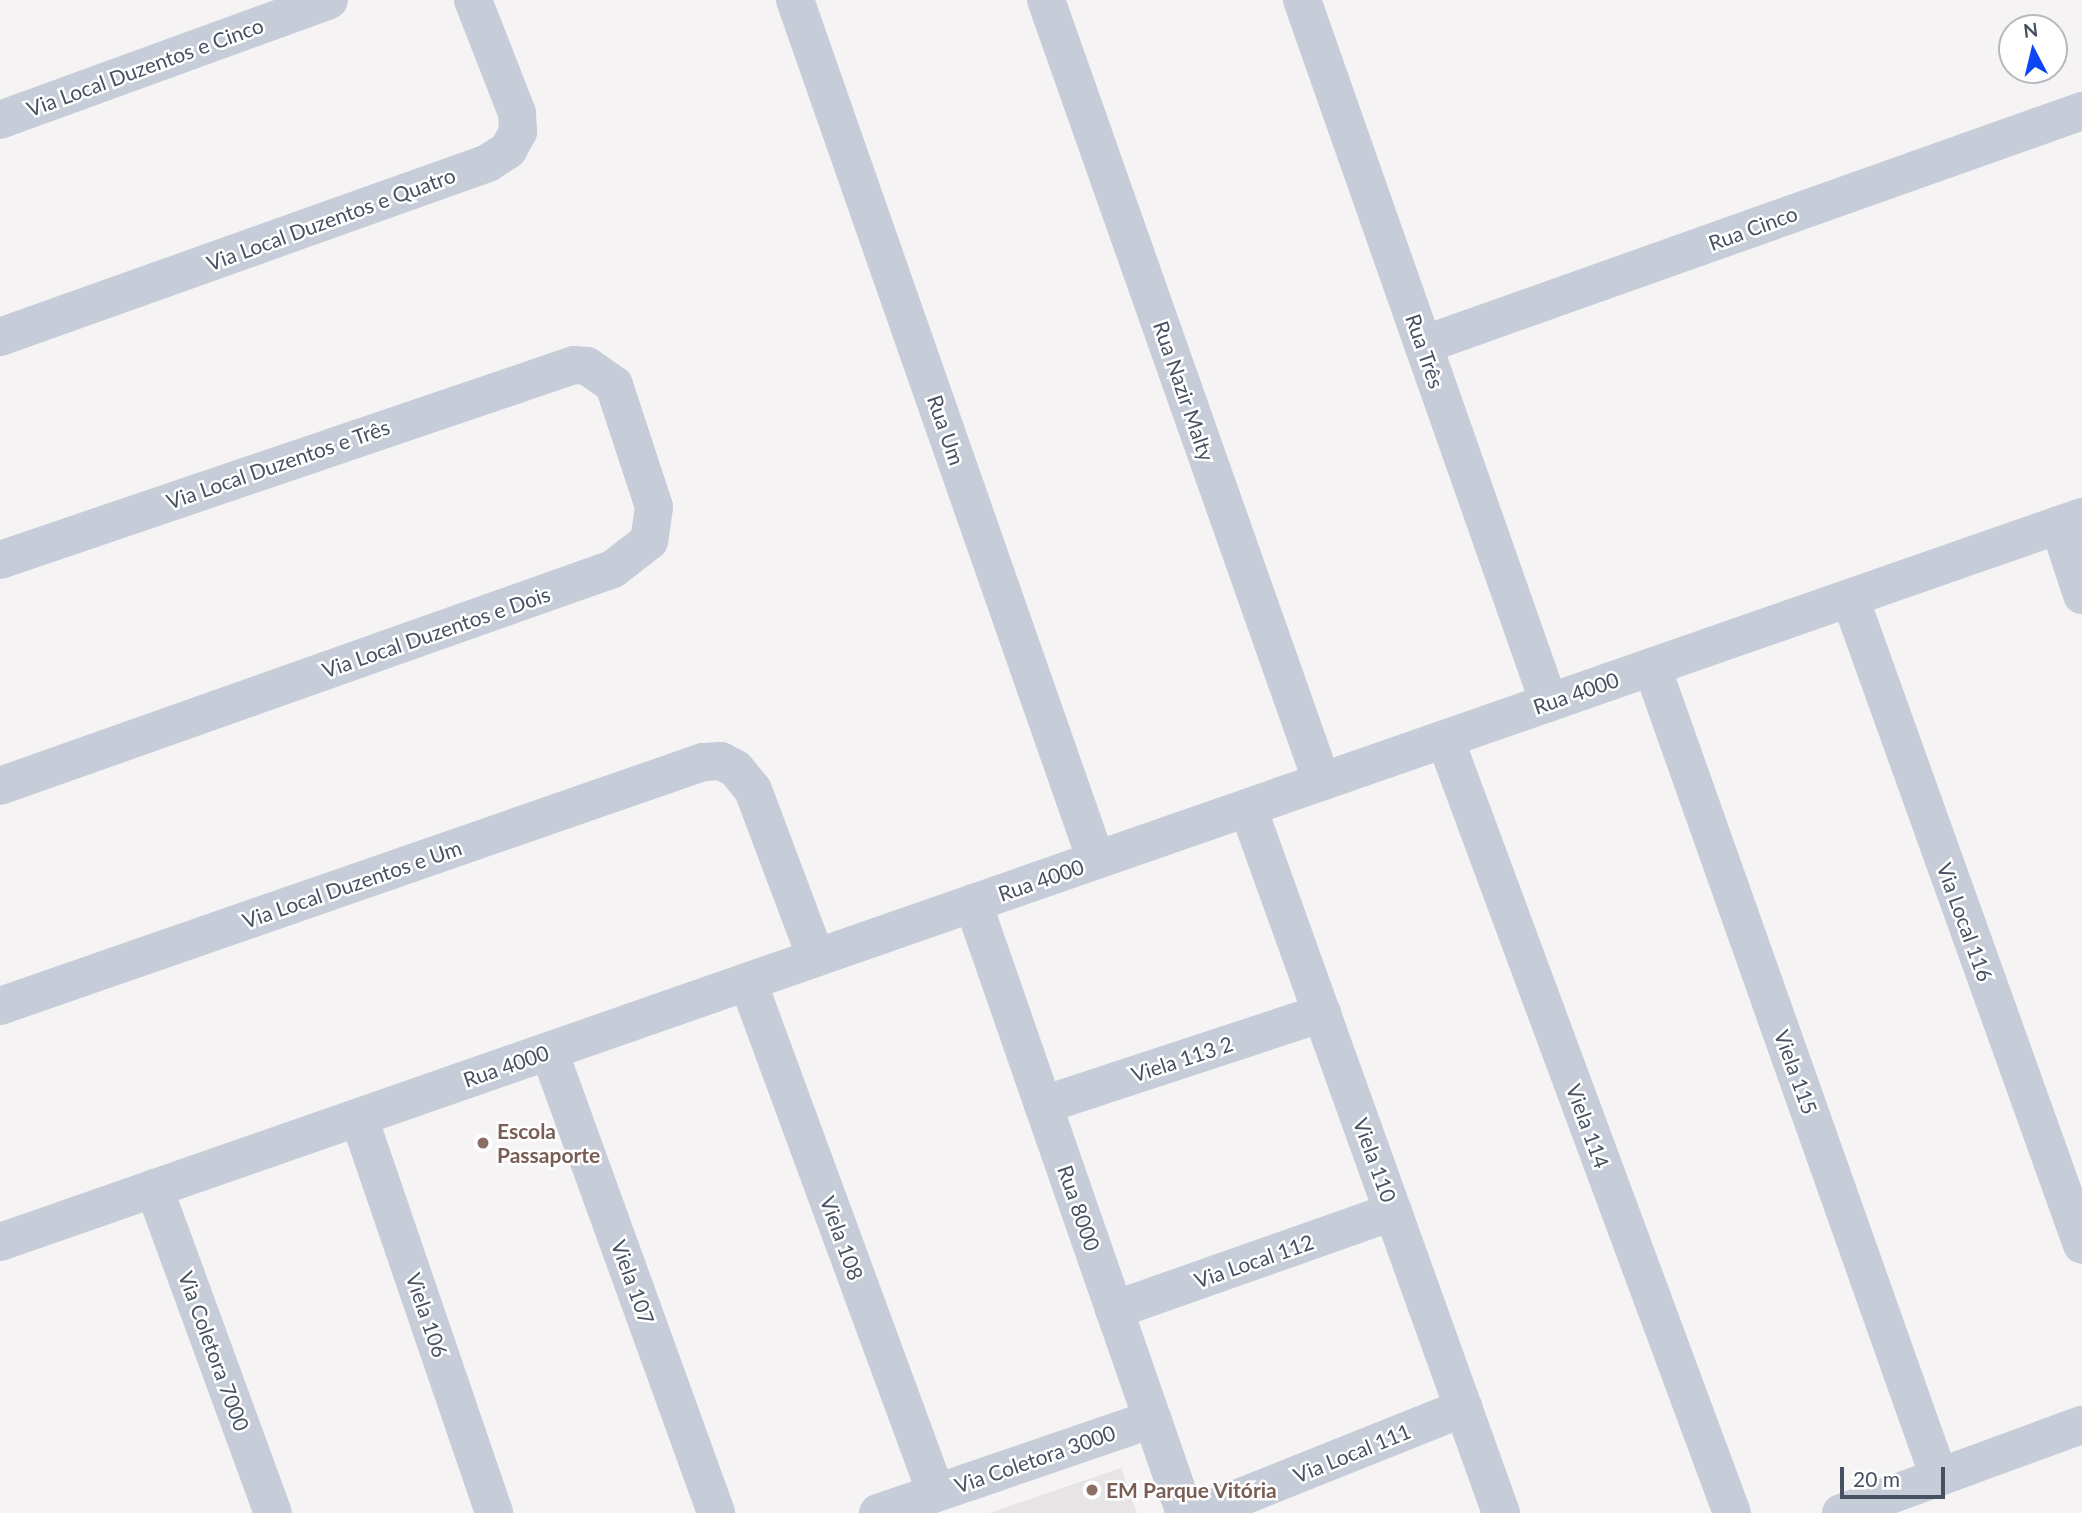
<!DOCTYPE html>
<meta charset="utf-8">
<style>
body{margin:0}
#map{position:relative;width:2082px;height:1513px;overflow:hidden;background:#f5f3f3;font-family:Lato,sans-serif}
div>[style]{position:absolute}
.education>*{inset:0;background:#e6e4e5}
.minor>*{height:38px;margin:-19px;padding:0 19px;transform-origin:19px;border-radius:19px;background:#c6ccd8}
.tertiary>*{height:38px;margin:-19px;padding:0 19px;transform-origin:19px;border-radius:19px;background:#c6ccd8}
.dots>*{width:19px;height:19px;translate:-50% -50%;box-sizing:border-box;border:4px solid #fff;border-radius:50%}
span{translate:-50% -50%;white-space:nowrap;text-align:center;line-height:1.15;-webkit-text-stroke:5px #fff;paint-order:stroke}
.street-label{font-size:21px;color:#485162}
.education-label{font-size:21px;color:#785e54;font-weight:700}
.left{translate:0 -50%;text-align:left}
.north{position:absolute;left:1998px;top:14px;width:70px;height:70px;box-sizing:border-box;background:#fff;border:2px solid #b6b9c0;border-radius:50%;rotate:353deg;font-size:19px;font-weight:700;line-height:28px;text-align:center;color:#485162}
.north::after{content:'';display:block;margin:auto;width:24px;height:32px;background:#0d46f5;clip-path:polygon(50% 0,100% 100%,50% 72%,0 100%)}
.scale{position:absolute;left:1840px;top:1467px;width:105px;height:32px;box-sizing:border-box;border:4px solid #485162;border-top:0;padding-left:9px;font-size:21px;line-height:24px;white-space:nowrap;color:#485162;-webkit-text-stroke:5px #fff;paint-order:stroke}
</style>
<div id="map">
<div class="education">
<div style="clip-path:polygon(1121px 1468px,1137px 1513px,989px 1513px)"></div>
</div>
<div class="minor">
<div style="left:795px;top:0;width:911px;rotate:70.71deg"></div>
<div style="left:1046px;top:0;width:829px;rotate:70.56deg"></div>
<div style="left:1302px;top:0;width:745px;rotate:70.64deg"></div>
<div style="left:0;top:120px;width:350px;rotate:-20deg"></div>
<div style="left:0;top:337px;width:518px;rotate:-19.62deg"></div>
<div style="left:488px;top:163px;width:24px;rotate:-33deg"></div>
<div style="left:508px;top:150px;width:21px;rotate:-61deg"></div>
<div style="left:518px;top:132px;width:19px;rotate:-93deg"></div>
<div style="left:517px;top:113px;width:121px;rotate:-111.3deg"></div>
<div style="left:1423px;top:345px;width:699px;rotate:-19.55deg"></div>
<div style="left:2059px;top:525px;width:74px;rotate:71.8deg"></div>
<div style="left:0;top:560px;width:606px;rotate:-18.76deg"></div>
<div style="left:574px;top:365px;width:13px;rotate:4deg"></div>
<div style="left:587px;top:366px;width:33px;rotate:35deg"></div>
<div style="left:614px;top:385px;width:128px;rotate:71.8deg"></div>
<div style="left:654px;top:507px;width:34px;rotate:98deg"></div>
<div style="left:649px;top:541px;width:46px;rotate:142.1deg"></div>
<div style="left:613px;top:569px;width:650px;rotate:160.51deg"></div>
<div style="left:1850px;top:598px;width:687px;rotate:70.27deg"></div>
<div style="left:1652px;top:667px;width:859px;rotate:70.49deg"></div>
<div style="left:1445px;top:739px;width:825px;rotate:69.66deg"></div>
<div style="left:1248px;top:808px;width:749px;rotate:70.26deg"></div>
<div style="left:973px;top:903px;width:646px;rotate:70.84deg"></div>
<div style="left:748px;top:982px;width:544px;rotate:69.8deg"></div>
<div style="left:0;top:1006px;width:744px;rotate:-19.14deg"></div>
<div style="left:703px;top:762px;width:18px;rotate:-3deg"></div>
<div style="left:721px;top:761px;width:17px;rotate:28deg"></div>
<div style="left:736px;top:769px;width:27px;rotate:51deg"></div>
<div style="left:753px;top:790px;width:179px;rotate:69.4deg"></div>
<div style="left:549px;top:1051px;width:491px;rotate:70.1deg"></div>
<div style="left:1043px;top:1105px;width:294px;rotate:-18.2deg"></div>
<div style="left:359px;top:1118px;width:417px;rotate:71.1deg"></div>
<div style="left:154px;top:1188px;width:346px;rotate:69.9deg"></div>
<div style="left:1114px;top:1310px;width:296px;rotate:-19.4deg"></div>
<div style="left:878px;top:1513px;width:290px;rotate:-18.9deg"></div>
<div style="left:1201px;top:1513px;width:283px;rotate:-21.8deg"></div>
<div style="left:1841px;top:1513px;width:257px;rotate:-20.1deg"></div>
</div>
<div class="tertiary">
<div style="left:0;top:1242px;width:2205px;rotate:-19.2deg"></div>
</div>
<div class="dots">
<div style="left:483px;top:1143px;background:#8d6e63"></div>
<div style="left:1092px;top:1490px;background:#8d6e63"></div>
</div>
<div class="street-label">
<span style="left:145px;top:67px;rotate:-20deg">Via Local Duzentos e Cinco</span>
<span style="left:331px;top:219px;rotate:-20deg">Via Local Duzentos e Quatro</span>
<span style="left:1753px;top:228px;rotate:-20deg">Rua Cinco</span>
<span style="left:1425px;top:351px;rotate:71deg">Rua Três</span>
<span style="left:1184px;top:391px;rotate:71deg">Rua Nazir Malty</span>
<span style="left:946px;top:430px;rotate:71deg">Rua Um</span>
<span style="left:278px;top:464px;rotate:-19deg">Via Local Duzentos e Três</span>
<span style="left:436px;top:632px;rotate:-19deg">Via Local Duzentos e Dois</span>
<span style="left:1576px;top:693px;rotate:-19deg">Rua 4000</span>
<span style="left:1041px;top:880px;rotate:-19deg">Rua 4000</span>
<span style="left:352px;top:884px;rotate:-19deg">Via Local Duzentos e Um</span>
<span style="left:1965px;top:922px;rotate:70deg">Via Local 116</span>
<span style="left:1182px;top:1059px;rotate:-18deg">Viela 113 2</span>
<span style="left:506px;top:1066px;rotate:-19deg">Rua 4000</span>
<span style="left:1796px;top:1072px;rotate:70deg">Viela 115</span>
<span style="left:1588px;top:1126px;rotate:70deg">Viela 114</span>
<span style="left:1375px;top:1160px;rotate:70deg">Viela 110</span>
<span style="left:1079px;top:1208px;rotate:71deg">Rua 8000</span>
<span style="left:842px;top:1238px;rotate:70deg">Viela 108</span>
<span style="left:1254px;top:1261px;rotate:-19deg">Via Local 112</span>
<span style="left:633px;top:1282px;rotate:70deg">Viela 107</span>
<span style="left:427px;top:1315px;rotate:71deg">Viela 106</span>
<span style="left:214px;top:1351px;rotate:70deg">Via Coletora 7000</span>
<span style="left:1352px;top:1453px;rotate:-22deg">Via Local 111</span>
<span style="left:1035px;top:1459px;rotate:-19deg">Via Coletora 3000</span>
</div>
<div class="education-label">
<span class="left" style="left:497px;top:1143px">Escola<br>Passaporte</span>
<span class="left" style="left:1106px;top:1490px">EM Parque Vitória</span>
</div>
<div class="north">N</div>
<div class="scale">20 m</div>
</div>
